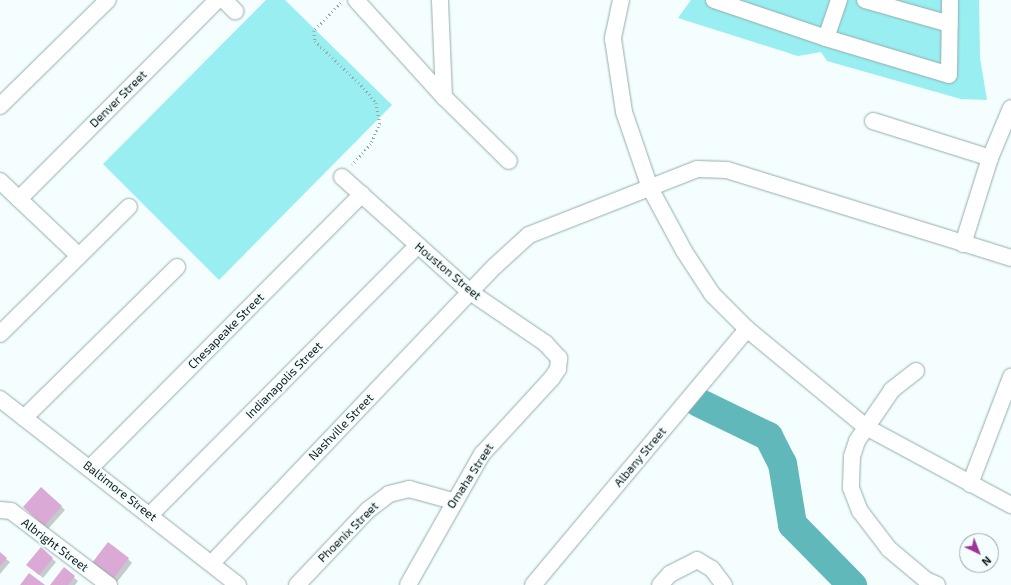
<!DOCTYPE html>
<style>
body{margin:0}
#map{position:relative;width:1011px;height:585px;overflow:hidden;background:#f4fefe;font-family:"Exo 2",sans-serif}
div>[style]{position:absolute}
.green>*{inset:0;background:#98eef0}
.shadow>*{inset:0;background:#0003}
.river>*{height:29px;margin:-14.5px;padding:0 14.5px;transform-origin:14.5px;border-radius:14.5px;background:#61b8ba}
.building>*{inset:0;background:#dba9d6}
.path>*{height:2.5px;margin-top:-1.25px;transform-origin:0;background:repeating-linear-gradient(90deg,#9aa3a3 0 1px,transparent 0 4px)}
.roads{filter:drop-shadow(0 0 1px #94acad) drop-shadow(0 0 1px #94acad)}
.minor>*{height:16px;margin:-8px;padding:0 8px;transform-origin:8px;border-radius:8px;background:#fff}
span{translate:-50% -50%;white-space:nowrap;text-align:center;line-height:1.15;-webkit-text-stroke:4px #f4fefe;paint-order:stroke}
.street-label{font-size:12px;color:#111a1a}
.north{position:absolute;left:959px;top:533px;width:40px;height:40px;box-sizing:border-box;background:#f4fefe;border:1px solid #99a3a3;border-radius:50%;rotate:137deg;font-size:11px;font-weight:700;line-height:16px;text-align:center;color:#111a1a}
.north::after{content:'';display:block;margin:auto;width:14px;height:18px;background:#9c3598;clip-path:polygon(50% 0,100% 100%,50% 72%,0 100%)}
</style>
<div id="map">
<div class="green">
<div style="clip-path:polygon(266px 0,285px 0,392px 105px,219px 280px,103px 164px)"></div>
<div style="clip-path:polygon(691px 0,979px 0,980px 58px,987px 100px,961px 99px,827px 61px,821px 52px,798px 56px,678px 18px)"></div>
</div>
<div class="shadow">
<div style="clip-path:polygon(41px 488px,65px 510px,48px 529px,28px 511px)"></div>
<div style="clip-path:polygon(41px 549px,56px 562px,43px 578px,31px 568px)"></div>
<div style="clip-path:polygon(0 554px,10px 562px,0 574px)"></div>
<div style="clip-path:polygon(128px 559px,132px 563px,117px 582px,97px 566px)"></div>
<div style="clip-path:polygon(64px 569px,78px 581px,75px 585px,51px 585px)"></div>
</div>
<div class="river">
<div style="left:698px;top:402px;width:78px;rotate:25.9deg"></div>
<div style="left:768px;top:436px;width:30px;rotate:63deg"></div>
<div style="left:782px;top:463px;width:62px;rotate:80.7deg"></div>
<div style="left:792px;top:524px;width:86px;rotate:45.5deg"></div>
</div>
<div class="building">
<div style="clip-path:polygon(41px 487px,62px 506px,44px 526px,23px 507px)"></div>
<div style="clip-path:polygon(108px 542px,129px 558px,113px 579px,92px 563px)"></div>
<div style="clip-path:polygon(41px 547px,53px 558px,39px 575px,26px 565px)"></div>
<div style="clip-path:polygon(0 552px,7px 558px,0 566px)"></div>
<div style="clip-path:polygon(64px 567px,75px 576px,68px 585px,50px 585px)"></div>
<div style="clip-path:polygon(29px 573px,45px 585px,20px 585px)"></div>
</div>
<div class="path">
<div style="left:341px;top:3px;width:39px;rotate:134deg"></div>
<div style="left:314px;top:31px;width:10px;rotate:84deg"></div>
<div style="left:315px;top:41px;width:68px;rotate:43.8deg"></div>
<div style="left:364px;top:88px;width:19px;rotate:51deg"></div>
<div style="left:376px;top:103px;width:20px;rotate:79deg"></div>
<div style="left:380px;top:123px;width:23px;rotate:113deg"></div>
<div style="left:371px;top:144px;width:28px;rotate:132deg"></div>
</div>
<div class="roads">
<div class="minor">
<div style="left:224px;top:0;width:16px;rotate:45deg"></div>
<div style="left:356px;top:0;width:131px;rotate:47.8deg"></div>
<div style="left:444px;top:97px;width:97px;rotate:-92.4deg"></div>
<div style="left:621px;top:0;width:40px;rotate:102deg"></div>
<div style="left:613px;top:39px;width:74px;rotate:81.4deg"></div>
<div style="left:624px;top:112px;width:80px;rotate:71.1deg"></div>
<div style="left:650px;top:188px;width:72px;rotate:61.6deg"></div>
<div style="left:684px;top:251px;width:51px;rotate:56.9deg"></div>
<div style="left:712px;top:294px;width:49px;rotate:45deg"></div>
<div style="left:747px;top:329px;width:154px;rotate:39.5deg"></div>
<div style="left:866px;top:427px;width:165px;rotate:28.3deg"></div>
<div style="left:714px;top:0;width:118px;rotate:18.7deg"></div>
<div style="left:826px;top:38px;width:128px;rotate:16.7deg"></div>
<div style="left:949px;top:75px;width:75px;rotate:-89.2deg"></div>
<div style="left:865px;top:0;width:88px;rotate:15.8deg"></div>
<div style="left:826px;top:38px;width:40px;rotate:-71.1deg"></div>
<div style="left:444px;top:97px;width:91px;rotate:44.6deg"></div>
<div style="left:0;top:106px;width:151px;rotate:-44.5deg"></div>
<div style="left:873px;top:121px;width:123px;rotate:17.5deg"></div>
<div style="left:342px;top:177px;width:172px;rotate:41.9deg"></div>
<div style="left:470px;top:292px;width:91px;rotate:34.2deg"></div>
<div style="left:545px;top:343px;width:21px;rotate:47deg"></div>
<div style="left:559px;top:358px;width:11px;rotate:95deg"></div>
<div style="left:558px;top:369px;width:11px;rotate:124deg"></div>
<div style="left:552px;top:378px;width:103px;rotate:132.6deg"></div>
<div style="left:482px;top:454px;width:150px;rotate:119.5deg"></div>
<div style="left:0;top:181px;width:109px;rotate:43.5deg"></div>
<div style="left:19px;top:199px;width:281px;rotate:-45.1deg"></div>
<div style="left:963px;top:244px;width:90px;rotate:-72.6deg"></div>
<div style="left:990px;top:158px;width:54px;rotate:-67.2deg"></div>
<div style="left:0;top:334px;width:181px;rotate:-44.6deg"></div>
<div style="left:916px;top:371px;width:31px;rotate:142deg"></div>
<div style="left:892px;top:390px;width:62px;rotate:124.5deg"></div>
<div style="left:857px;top:441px;width:16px;rotate:108deg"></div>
<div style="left:852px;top:456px;width:32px;rotate:92deg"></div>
<div style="left:851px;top:488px;width:25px;rotate:69deg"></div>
<div style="left:860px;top:511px;width:48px;rotate:52.7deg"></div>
<div style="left:889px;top:549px;width:48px;rotate:40deg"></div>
<div style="left:926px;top:580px;width:12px;rotate:24deg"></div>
<div style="left:0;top:399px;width:302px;rotate:38deg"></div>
<div style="left:24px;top:418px;width:215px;rotate:-44.6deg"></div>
<div style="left:90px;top:468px;width:386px;rotate:-45.2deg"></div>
<div style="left:970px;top:484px;width:115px;rotate:-69deg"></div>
<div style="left:0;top:510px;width:11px;rotate:5deg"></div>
<div style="left:11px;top:511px;width:123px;rotate:37.1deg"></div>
<div style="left:150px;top:515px;width:380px;rotate:-45.2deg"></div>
<div style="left:212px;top:563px;width:410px;rotate:-46.4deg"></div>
<div style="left:495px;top:266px;width:46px;rotate:-42.4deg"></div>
<div style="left:529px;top:235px;width:180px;rotate:-21.4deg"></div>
<div style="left:697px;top:169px;width:30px;rotate:2deg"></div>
<div style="left:727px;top:170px;width:297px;rotate:17.2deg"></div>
<div style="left:297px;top:585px;width:103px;rotate:-46.6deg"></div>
<div style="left:368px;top:510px;width:26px;rotate:-37deg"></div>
<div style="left:389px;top:494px;width:21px;rotate:-14deg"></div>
<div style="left:409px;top:489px;width:46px;rotate:15.3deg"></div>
<div style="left:533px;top:585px;width:334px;rotate:-50.1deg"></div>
<div style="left:660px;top:585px;width:15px;rotate:-48deg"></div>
<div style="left:670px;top:574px;width:30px;rotate:-27deg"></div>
<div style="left:697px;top:560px;width:17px;rotate:31deg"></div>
<div style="left:712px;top:569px;width:20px;rotate:53deg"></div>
</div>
</div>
<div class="street-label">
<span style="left:118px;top:99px;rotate:-45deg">Denver Street</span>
<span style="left:448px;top:271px;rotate:40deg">Houston Street</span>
<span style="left:226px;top:331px;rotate:-45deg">Chesapeake Street</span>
<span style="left:284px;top:380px;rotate:-45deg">Indianapolis Street</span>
<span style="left:341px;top:427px;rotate:-46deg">Nashville Street</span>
<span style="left:640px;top:457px;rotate:-50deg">Albany Street</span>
<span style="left:470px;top:476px;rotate:-57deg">Omaha Street</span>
<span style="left:120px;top:491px;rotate:38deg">Baltimore Street</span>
<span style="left:348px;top:532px;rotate:-45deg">Phoenix Street</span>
<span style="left:55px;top:545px;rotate:37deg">Albright Street</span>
</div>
<div class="north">N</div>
</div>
